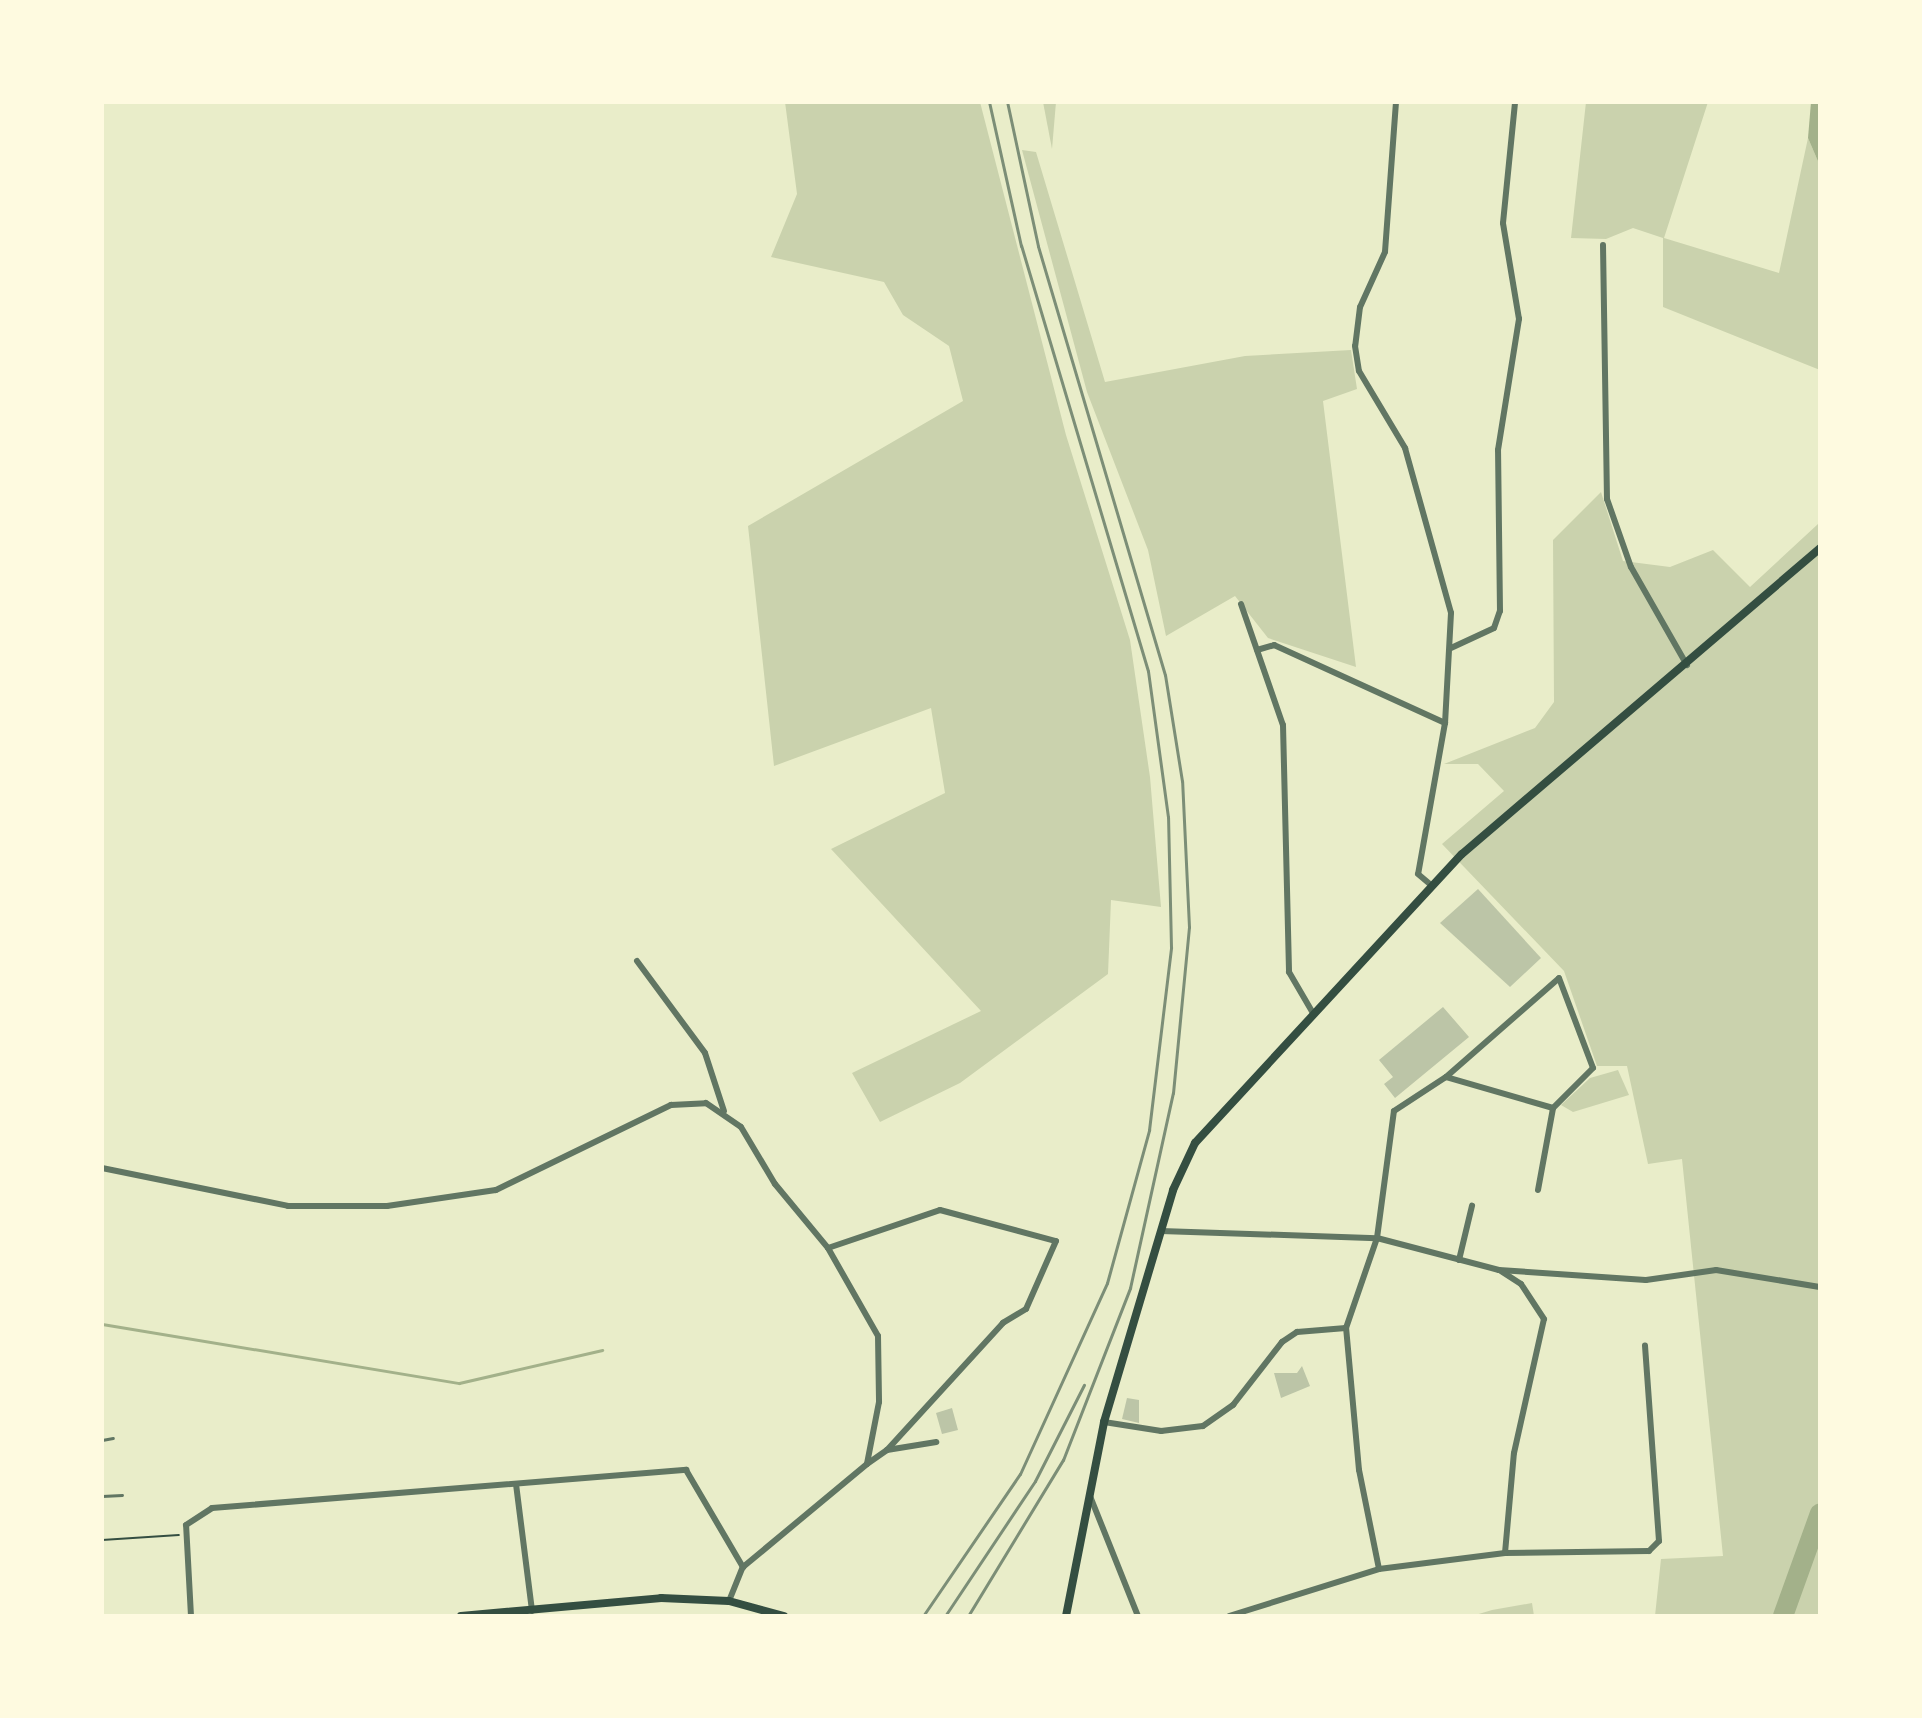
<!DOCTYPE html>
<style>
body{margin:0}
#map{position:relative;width:1922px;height:1718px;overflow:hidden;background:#e9edc9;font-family:"Fira Sans",sans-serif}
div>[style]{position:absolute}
.green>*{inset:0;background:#cad2ad}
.water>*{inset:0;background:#a3b18a}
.stream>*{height:3px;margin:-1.5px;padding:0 1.5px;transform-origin:1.5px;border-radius:1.5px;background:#a3b18a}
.river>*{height:20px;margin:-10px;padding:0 10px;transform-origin:10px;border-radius:10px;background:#a3b18a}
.building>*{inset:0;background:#bcc5a7}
.path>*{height:2px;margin:-1px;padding:0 1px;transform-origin:1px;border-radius:1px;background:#344e41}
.service>*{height:3px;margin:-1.5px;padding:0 1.5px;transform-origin:1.5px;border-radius:1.5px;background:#617663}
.minor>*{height:6px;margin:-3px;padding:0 3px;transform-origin:3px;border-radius:3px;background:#617663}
.secondary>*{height:8px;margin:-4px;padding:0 4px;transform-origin:4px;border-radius:4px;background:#344e41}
.rail>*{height:3px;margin:-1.5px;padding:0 1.5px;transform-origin:1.5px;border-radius:1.5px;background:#7c8e77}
span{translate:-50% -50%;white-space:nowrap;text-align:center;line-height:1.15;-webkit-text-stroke:7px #fefae0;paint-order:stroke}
.frame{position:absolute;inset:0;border:104px solid #fefae0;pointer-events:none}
</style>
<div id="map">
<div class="green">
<div style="clip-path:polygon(785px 102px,980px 102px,1066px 435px,1130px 640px,1150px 777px,1161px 907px,1111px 900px,1108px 974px,960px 1083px,880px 1122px,852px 1073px,981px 1011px,831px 849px,945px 793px,931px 708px,774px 766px,748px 526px,963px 401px,949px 346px,903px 315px,884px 282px,771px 257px,797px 194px)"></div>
<div style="clip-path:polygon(1043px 102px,1056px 102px,1052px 149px)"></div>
<div style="clip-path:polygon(1586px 102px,1708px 102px,1664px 238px,1779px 273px,1808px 138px,1820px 166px,1820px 370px,1663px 307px,1663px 238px,1633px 228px,1606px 239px,1571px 238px)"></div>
<div style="clip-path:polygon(1022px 150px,1036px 152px,1105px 382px,1245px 356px,1351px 350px,1357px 389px,1323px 401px,1356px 667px,1268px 638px,1235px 596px,1166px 636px,1148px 550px,1087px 392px)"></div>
<div style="clip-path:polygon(1820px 474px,1820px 1616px,1655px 1616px,1661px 1559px,1723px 1556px,1682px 1159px,1648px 1164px,1627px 1066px,1597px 1066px,1564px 971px,1442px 844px,1504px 791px,1478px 764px,1444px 764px,1535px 728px,1554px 702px,1553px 540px,1601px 492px,1623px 561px,1670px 567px,1713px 550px,1750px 587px,1818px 524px)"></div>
<div style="clip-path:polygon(1618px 1070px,1629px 1095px,1573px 1112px,1561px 1105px,1590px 1078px)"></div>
<div style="clip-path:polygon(1532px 1603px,1534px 1616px,1472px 1616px,1492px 1610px)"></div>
</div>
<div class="water">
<div style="clip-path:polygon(1811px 102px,1820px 102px,1820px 166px,1808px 138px)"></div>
</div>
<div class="stream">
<div style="left:102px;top:1324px;width:362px;rotate:9.4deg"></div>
<div style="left:459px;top:1383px;width:147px;rotate:-13deg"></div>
</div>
<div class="river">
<div style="left:1783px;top:1616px;width:109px;rotate:-70.2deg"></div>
</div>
<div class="building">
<div style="clip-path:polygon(1478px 889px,1541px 958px,1510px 987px,1440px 923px)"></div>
<div style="clip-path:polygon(1443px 1007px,1469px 1037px,1395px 1098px,1384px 1084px,1393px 1077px,1379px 1060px)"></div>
<div style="clip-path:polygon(1302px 1366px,1310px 1386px,1281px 1398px,1274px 1373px,1297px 1373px)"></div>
<div style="clip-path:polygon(1127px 1398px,1139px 1400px,1139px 1423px,1122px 1419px)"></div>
<div style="clip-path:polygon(952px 1408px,958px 1430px,942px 1434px,936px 1413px)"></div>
</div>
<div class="path">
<div style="left:102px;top:1540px;width:77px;rotate:-3.7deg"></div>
</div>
<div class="service">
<div style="left:102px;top:1440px;width:11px;rotate:-10deg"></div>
<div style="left:102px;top:1496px;width:20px;rotate:-3deg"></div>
</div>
<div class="minor">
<div style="left:1396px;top:102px;width:150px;rotate:94.2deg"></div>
<div style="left:1385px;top:252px;width:60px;rotate:114.4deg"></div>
<div style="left:1360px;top:307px;width:39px;rotate:97deg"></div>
<div style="left:1355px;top:346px;width:25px;rotate:81deg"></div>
<div style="left:1359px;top:371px;width:90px;rotate:59.1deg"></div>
<div style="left:1405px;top:448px;width:171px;rotate:74.4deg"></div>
<div style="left:1451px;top:613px;width:110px;rotate:93.1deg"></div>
<div style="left:1445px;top:723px;width:153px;rotate:100.1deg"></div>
<div style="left:1418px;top:874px;width:17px;rotate:40deg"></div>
<div style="left:1603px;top:245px;width:254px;rotate:89.1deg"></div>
<div style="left:1607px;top:499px;width:72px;rotate:70.6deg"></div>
<div style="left:1631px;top:567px;width:113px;rotate:60.3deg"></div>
<div style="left:1241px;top:604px;width:128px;rotate:70.9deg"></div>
<div style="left:1283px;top:725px;width:247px;rotate:88.6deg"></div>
<div style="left:1289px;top:972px;width:48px;rotate:59.7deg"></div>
<div style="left:1451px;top:648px;width:47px;rotate:-24.9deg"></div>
<div style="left:1494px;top:628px;width:18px;rotate:-71deg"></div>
<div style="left:1500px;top:611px;width:161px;rotate:-90.7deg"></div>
<div style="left:1498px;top:450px;width:133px;rotate:-80.9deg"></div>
<div style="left:1519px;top:319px;width:97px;rotate:-99.5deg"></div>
<div style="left:1503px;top:223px;width:122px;rotate:-84.3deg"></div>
<div style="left:1257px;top:650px;width:18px;rotate:-16deg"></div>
<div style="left:1274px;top:645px;width:188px;rotate:24.5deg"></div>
<div style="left:637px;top:961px;width:114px;rotate:53.5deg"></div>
<div style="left:705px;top:1053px;width:61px;rotate:71.9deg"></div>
<div style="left:102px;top:1168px;width:190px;rotate:11.5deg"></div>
<div style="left:288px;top:1206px;width:99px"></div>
<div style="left:387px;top:1206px;width:110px;rotate:-8.4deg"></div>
<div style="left:496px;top:1190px;width:195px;rotate:-25.9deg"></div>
<div style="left:671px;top:1105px;width:35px;rotate:-3deg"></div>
<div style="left:706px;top:1103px;width:42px;rotate:34.4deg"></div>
<div style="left:741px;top:1127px;width:66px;rotate:59.2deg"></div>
<div style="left:775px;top:1184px;width:83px;rotate:50.4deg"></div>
<div style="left:828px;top:1248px;width:101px;rotate:60.4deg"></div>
<div style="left:878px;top:1336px;width:66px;rotate:89.1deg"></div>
<div style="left:879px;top:1402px;width:63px;rotate:101deg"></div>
<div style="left:1538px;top:1190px;width:83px;rotate:-79.6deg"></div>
<div style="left:1161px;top:1231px;width:216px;rotate:1.9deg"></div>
<div style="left:1377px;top:1238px;width:126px;rotate:14.7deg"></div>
<div style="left:1499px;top:1270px;width:147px;rotate:3.9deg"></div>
<div style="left:1646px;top:1280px;width:71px;rotate:-8.1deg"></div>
<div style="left:1716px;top:1270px;width:105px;rotate:9.3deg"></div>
<div style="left:828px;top:1248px;width:118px;rotate:-18.7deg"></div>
<div style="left:940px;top:1210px;width:120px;rotate:15deg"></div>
<div style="left:1056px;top:1241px;width:74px;rotate:113.8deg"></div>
<div style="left:1026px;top:1309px;width:27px;rotate:149deg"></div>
<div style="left:1003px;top:1323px;width:172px;rotate:132.4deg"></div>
<div style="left:1459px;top:1260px;width:56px;rotate:-76.5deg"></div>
<div style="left:1104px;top:1422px;width:58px;rotate:9deg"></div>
<div style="left:1161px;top:1431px;width:42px;rotate:-6.8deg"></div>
<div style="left:1203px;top:1426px;width:37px;rotate:-35deg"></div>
<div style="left:1233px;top:1405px;width:80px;rotate:-52.1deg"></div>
<div style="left:1282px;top:1342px;width:18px;rotate:-34deg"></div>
<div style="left:1297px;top:1332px;width:49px;rotate:-4.7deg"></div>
<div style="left:516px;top:1484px;width:128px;rotate:82.8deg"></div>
<div style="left:1090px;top:1496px;width:129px;rotate:68.2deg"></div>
<div style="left:1505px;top:1553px;width:144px;rotate:-0.8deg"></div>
<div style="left:1649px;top:1551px;width:14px;rotate:-45deg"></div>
<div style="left:1659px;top:1541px;width:196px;rotate:-94.1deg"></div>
<div style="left:1379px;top:1569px;width:101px;rotate:-101.4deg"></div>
<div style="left:1359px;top:1470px;width:143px;rotate:-95.2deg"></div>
<div style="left:1346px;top:1328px;width:95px;rotate:-71deg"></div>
<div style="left:1377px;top:1238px;width:128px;rotate:-82.4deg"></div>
<div style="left:1394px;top:1111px;width:62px;rotate:-33.2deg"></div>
<div style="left:1446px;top:1077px;width:150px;rotate:-41.2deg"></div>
<div style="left:1559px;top:978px;width:96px;rotate:69.3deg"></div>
<div style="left:1593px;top:1068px;width:57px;rotate:135deg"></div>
<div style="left:1553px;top:1108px;width:111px;rotate:-163.8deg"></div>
<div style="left:729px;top:1601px;width:37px;rotate:-68deg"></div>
<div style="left:743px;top:1567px;width:161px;rotate:-39.7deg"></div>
<div style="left:867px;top:1464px;width:24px;rotate:-35deg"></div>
<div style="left:887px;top:1450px;width:50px;rotate:-9.3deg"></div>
<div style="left:191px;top:1616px;width:91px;rotate:-93.1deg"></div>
<div style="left:186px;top:1525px;width:31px;rotate:-33deg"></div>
<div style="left:212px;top:1508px;width:476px;rotate:-4.6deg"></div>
<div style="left:686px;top:1470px;width:113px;rotate:59.6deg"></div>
<div style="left:1229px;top:1616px;width:157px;rotate:-17.4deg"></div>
<div style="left:1379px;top:1569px;width:127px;rotate:-7.2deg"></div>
<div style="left:1505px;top:1553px;width:100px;rotate:-84.9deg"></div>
<div style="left:1514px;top:1453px;width:137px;rotate:-77.4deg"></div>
<div style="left:1544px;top:1319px;width:42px;rotate:-123.3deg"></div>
<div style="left:1521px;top:1284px;width:24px;rotate:-147deg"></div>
</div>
<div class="secondary">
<div style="left:461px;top:1616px;width:201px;rotate:-5.1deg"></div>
<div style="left:661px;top:1598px;width:68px;rotate:2.5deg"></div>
<div style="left:729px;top:1601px;width:57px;rotate:15.3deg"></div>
<div style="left:1066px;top:1616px;width:198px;rotate:-78.9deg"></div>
<div style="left:1104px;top:1422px;width:242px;rotate:-73.4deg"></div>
<div style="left:1173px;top:1190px;width:52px;rotate:-64.9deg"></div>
<div style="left:1195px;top:1143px;width:393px;rotate:-47.3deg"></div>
<div style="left:1462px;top:854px;width:471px;rotate:-40.5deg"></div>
</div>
<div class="rail">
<div style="left:923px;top:1616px;width:172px;rotate:-55.7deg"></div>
<div style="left:1020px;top:1474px;width:210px;rotate:-65.5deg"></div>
<div style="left:1107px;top:1283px;width:159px;rotate:-74.6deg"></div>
<div style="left:1149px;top:1130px;width:184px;rotate:-83.1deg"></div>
<div style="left:1171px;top:947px;width:130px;rotate:-91.3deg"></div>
<div style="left:1168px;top:817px;width:147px;rotate:-97.8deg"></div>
<div style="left:1148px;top:671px;width:444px;rotate:-106.6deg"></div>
<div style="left:1021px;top:246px;width:148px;rotate:-102.5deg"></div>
<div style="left:945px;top:1616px;width:162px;rotate:-56.3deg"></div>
<div style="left:1035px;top:1481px;width:108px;rotate:-63deg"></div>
<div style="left:968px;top:1616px;width:183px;rotate:-58.7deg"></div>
<div style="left:1063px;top:1460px;width:185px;rotate:-68.7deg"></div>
<div style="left:1130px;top:1288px;width:200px;rotate:-77.6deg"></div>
<div style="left:1173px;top:1093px;width:167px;rotate:-84.5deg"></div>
<div style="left:1189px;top:927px;width:146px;rotate:-92.7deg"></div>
<div style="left:1182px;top:781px;width:107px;rotate:-99.1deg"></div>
<div style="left:1165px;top:675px;width:447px;rotate:-106.5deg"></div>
<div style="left:1038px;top:246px;width:147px;rotate:-102.1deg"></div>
</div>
<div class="frame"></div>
</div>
